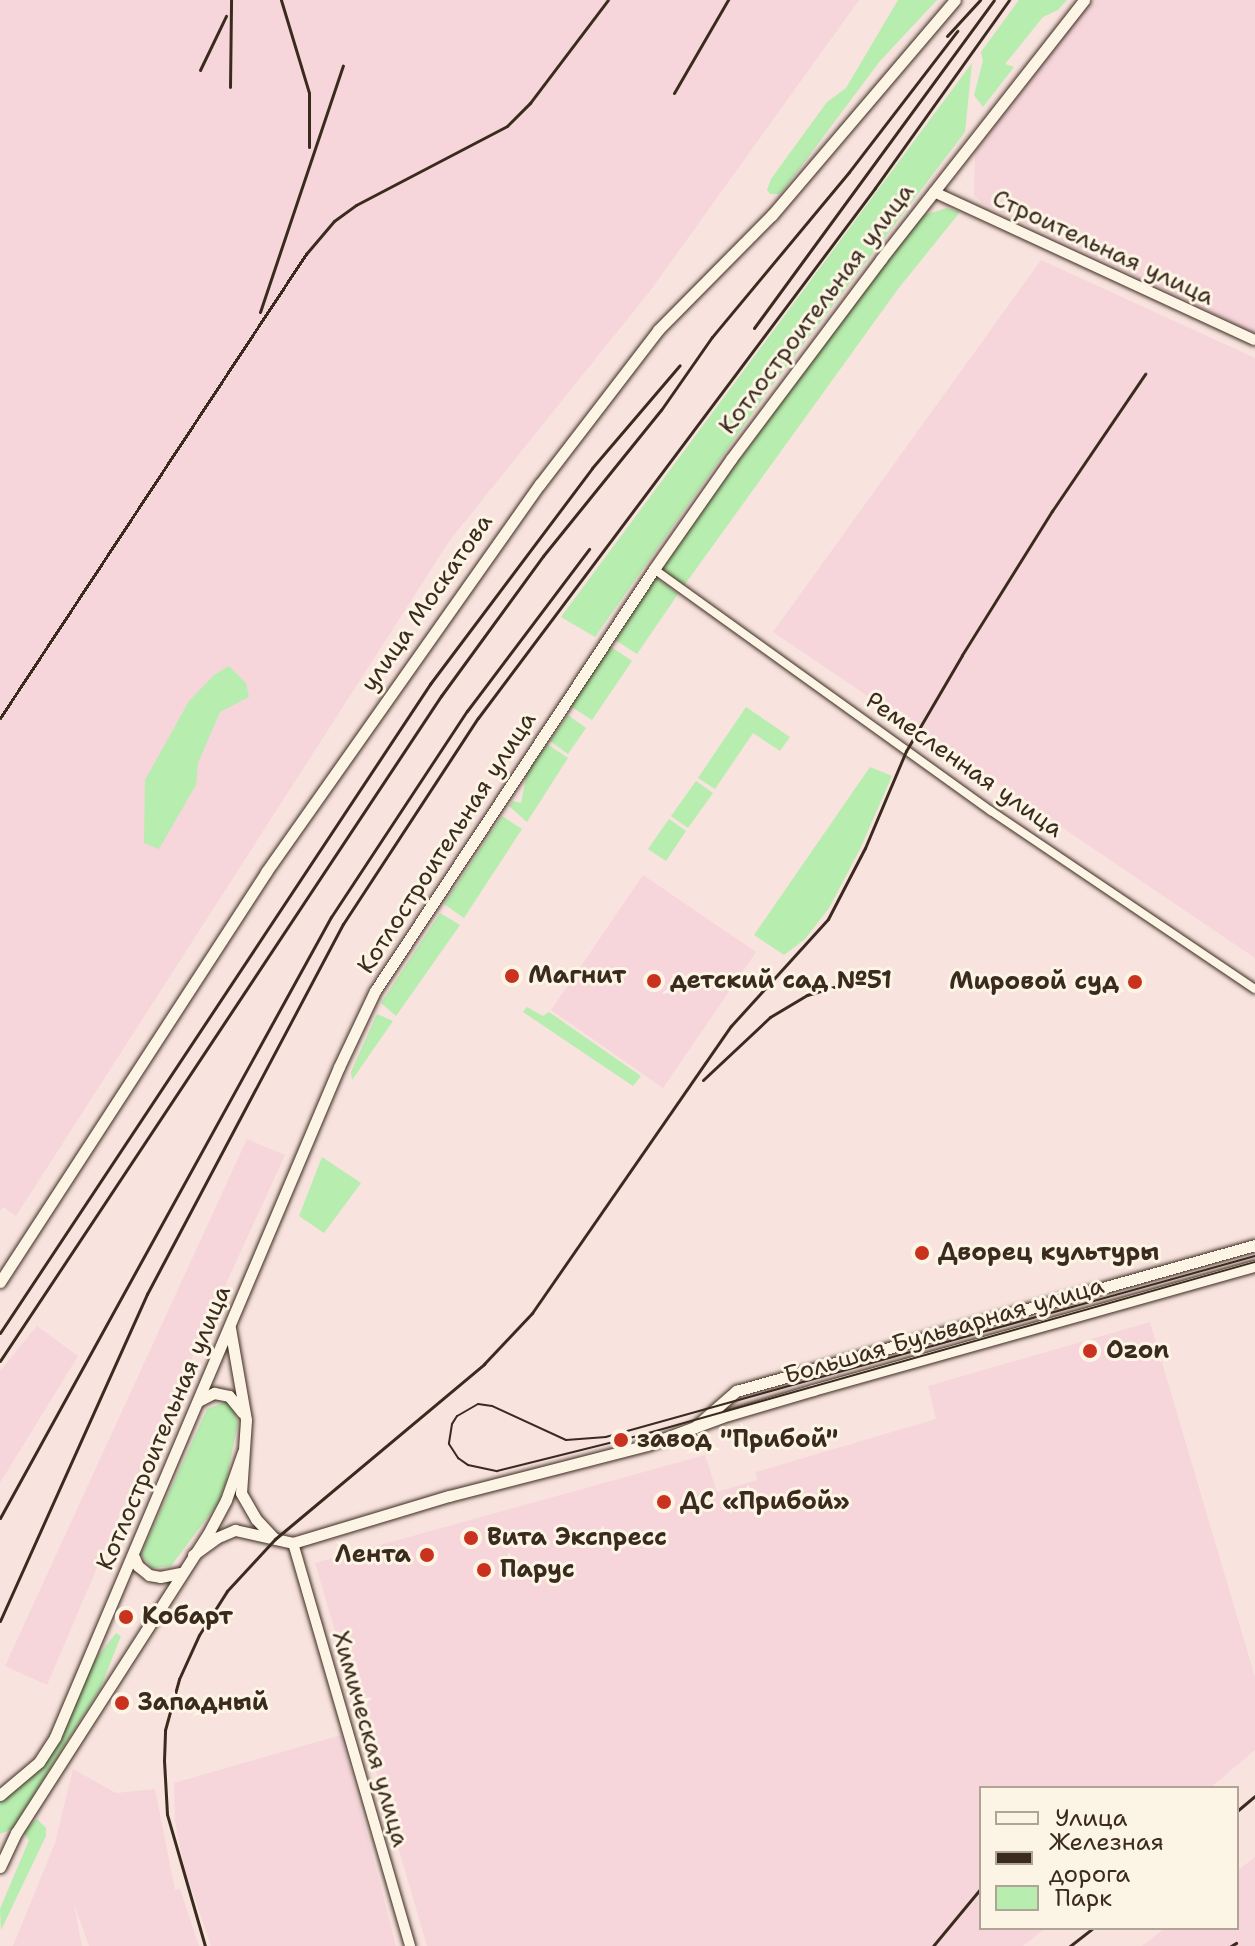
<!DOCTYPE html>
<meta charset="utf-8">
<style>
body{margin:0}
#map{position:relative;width:1255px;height:1946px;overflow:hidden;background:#f8e3df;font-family:"Shantell Sans",sans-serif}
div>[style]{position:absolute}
.built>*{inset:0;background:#f6d6db}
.green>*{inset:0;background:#b7edaf}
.roads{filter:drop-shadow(0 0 2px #3b2a1e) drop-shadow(0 0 2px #3b2a1e)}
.minor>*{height:8px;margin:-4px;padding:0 4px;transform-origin:4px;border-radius:4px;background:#fcf5e5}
.tertiary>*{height:10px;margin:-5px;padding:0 5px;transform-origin:5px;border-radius:5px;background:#fcf5e5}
.secondary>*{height:11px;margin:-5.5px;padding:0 5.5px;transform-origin:5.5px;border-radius:5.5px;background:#fcf5e5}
.tram>*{height:2px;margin:-1px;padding:0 1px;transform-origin:1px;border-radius:1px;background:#3b2a1e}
.rail>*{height:3px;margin:-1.5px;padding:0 1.5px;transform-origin:1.5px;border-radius:1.5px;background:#3b2a1e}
.dots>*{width:22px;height:22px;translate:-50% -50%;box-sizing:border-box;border:4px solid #fcf5e5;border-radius:50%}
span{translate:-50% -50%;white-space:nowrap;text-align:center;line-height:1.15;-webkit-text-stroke:6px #fcf5e5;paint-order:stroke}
.street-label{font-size:24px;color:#3b2a1e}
.poi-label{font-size:24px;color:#3b2a1e;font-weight:700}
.left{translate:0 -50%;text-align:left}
.right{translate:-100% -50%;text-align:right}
.legend{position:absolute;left:979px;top:1786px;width:260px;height:144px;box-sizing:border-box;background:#fcf5e5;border:2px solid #afa495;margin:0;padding:10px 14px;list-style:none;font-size:24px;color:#3b2a1e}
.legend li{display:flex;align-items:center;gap:16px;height:40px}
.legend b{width:40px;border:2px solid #afa495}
</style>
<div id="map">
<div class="built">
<div style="clip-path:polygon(0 0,859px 0,650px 291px,450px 540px,16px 1216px,3px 1207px,0 1211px)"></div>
<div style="clip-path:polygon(1092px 0,1255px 0,1255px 333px,982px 203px,974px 195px,975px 152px)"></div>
<div style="clip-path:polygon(1041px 260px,1255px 358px,1255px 958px,773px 632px)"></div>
<div style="clip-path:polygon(643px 875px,756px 952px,663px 1088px,551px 1010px)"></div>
<div style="clip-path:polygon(247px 1139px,285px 1155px,111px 1535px,47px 1685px,5px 1666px)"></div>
<div style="clip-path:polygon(1150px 1322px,1255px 1677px,1255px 1750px,1210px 1788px,981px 1788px,981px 1928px,1045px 1928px,1023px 1946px,427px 1946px,315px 1563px,705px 1455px,717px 1492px,757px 1480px,756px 1472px,936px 1419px,928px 1386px)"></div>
<div style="clip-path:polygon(37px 1326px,78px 1356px,0 1483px,0 1371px)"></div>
<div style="clip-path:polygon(341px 1735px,396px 1946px,211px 1946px,185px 1870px,175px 1822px,174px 1783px)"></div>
<div style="clip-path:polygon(73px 1769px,116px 1793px,155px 1789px,175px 1890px,180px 1889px,199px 1946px,89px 1946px,74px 1904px,82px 1946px,13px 1946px,55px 1843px)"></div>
<div style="clip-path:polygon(1255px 1857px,1255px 1946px,1142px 1946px,1165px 1928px,1237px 1928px,1237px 1871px)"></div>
</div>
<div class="green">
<div style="clip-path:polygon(898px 0,937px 0,880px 61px,785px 188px,779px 194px,770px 194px,767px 190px,771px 179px,827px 102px,846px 88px)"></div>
<div style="clip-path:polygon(1019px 0,1067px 0,1058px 10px,1043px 17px,1005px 64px,1014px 67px,983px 107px,974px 95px,983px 61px,981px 52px)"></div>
<div style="clip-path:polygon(972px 63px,965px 132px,771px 387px,595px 637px,561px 617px)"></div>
<div style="clip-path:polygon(947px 208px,960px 212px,898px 289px,683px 587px,659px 570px,872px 278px,924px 215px)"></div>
<div style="clip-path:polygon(655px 577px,678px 594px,637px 654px,615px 640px)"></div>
<div style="clip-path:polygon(610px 646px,632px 661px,592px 720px,570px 706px)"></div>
<div style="clip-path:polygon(229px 666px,246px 683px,249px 697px,220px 712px,198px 763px,196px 785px,159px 849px,144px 843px,145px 780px,189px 701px,214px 675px)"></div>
<div style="clip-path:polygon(746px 707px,790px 737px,780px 751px,753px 733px,715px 789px,698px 778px)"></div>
<div style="clip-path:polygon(568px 715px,586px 728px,568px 754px,550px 741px)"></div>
<div style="clip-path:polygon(547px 744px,568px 758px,527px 822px,509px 806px,513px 801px,521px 803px,527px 773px)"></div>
<div style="clip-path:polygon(870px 767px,892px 776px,860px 849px,829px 908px,805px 939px,784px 955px,754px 935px)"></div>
<div style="clip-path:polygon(696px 781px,713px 793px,688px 828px,671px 816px)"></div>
<div style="clip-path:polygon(502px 816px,522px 829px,464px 918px,444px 904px)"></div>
<div style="clip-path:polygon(669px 819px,686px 831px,666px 861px,648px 849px)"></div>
<div style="clip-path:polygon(440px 913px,460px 925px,396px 1016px,381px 1003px)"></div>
<div style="clip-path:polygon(527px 1007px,543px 1016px,549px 1012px,641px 1076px,633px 1086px,523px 1012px)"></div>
<div style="clip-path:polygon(377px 1014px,393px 1021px,352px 1080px,351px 1072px)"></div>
<div style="clip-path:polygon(322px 1157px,361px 1183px,324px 1233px,299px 1216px)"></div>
<div style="clip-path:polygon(225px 1402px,234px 1409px,238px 1423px,226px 1482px,218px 1503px,171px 1566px,152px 1568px,141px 1554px,207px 1409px)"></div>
<div style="clip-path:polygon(116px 1633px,121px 1636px,100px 1689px,12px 1829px,0 1834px,0 1799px,45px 1761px,60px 1741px,92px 1664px)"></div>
<div style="clip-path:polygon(37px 1819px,46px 1828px,46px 1836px,1px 1930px,0 1909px,29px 1840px,23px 1832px)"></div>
</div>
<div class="roads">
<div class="minor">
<div style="left:654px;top:569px;width:415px;rotate:35.7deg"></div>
<div style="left:991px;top:811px;width:318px;rotate:34deg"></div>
</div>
<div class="tertiary">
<div style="left:934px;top:192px;width:353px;rotate:24.8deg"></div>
<div style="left:293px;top:1543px;width:420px;rotate:73.8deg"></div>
</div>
<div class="secondary">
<div style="left:0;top:1282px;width:489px;rotate:-57deg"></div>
<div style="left:266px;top:872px;width:475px;rotate:-54.8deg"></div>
<div style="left:540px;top:484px;width:194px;rotate:-52.5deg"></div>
<div style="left:658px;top:330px;width:162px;rotate:-45.3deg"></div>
<div style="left:772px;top:215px;width:282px;rotate:-49.6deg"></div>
<div style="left:230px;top:1328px;width:93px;rotate:80.1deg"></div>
<div style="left:246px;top:1420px;width:73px;rotate:93.9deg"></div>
<div style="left:241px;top:1493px;width:30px;rotate:60deg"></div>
<div style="left:256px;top:1519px;width:26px;rotate:47deg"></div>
<div style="left:198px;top:1401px;width:18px;rotate:-27deg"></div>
<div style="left:214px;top:1393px;width:15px;rotate:11deg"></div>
<div style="left:229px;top:1396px;width:21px;rotate:51deg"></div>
<div style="left:695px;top:1427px;width:55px;rotate:-41.3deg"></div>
<div style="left:736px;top:1391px;width:539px;rotate:-15.71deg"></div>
<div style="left:133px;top:1555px;width:12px;rotate:66deg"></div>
<div style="left:138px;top:1566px;width:14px;rotate:39deg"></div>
<div style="left:149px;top:1575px;width:11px;rotate:10deg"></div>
<div style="left:160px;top:1577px;width:21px;rotate:-11deg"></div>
<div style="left:193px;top:1555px;width:29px;rotate:-36deg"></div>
<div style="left:216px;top:1538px;width:21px;rotate:-23deg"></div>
<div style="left:235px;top:1530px;width:59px;rotate:12.6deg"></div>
<div style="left:293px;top:1543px;width:163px;rotate:-16.8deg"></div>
<div style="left:449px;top:1496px;width:204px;rotate:-14.4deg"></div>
<div style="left:647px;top:1445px;width:80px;rotate:-20.5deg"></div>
<div style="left:722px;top:1417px;width:95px;rotate:-16.5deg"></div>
<div style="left:813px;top:1390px;width:459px;rotate:-15.7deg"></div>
<div style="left:0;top:1795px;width:51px;rotate:-40.2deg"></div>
<div style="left:39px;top:1762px;width:30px;rotate:-57deg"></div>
<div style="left:55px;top:1737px;width:728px;rotate:-67.03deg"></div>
<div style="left:339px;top:1067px;width:84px;rotate:-64.7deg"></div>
<div style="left:375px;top:991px;width:506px;rotate:-56.53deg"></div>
<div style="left:654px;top:569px;width:134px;rotate:-55deg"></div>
<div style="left:731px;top:459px;width:250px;rotate:-53.1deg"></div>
<div style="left:881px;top:259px;width:329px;rotate:-51.9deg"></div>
<div style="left:0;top:1867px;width:38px;rotate:-65deg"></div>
<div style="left:16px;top:1833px;width:355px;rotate:-57.3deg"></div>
<div style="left:208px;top:1534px;width:38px;rotate:-62deg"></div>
<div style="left:226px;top:1500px;width:51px;rotate:-70.5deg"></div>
</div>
</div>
<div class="tram">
<div style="left:1255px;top:1256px;width:674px;rotate:164.42deg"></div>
<div style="left:606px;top:1437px;width:40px;rotate:175.7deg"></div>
<div style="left:566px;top:1440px;width:81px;rotate:-155.3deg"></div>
<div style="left:492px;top:1406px;width:14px;rotate:-172deg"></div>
<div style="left:478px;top:1404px;width:24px;rotate:150deg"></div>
<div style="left:457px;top:1416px;width:9px;rotate:122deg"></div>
<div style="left:452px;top:1424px;width:20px;rotate:99deg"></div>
<div style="left:449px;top:1444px;width:17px;rotate:57deg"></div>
<div style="left:458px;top:1458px;width:12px;rotate:35deg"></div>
<div style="left:468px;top:1465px;width:30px;rotate:12deg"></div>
<div style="left:497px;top:1471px;width:153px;rotate:-14deg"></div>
<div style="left:645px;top:1434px;width:634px;rotate:-15.75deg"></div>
</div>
<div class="rail">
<div style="left:281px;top:0;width:97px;rotate:73.2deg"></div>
<div style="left:309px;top:93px;width:54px;rotate:90deg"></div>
<div style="left:947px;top:36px;width:49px;rotate:-47.5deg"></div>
<div style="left:200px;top:70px;width:60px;rotate:-64.3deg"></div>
<div style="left:230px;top:87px;width:87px;rotate:-89.3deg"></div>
<div style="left:674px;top:93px;width:108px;rotate:-59.9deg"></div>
<div style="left:260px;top:312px;width:260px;rotate:-71.4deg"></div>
<div style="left:754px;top:328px;width:406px;rotate:-53.8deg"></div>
<div style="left:0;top:718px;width:556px;rotate:-56.6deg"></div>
<div style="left:306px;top:254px;width:43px;rotate:-49.7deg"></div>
<div style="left:334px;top:221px;width:27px;rotate:-36deg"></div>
<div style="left:356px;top:205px;width:170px;rotate:-27.6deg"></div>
<div style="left:507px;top:126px;width:33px;rotate:-45deg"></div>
<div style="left:530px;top:103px;width:129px;rotate:-52.9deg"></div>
<div style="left:703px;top:1080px;width:92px;rotate:-43.2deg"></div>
<div style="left:770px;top:1017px;width:43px;rotate:-30.7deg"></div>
<div style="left:807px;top:995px;width:46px;rotate:-16.5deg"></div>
<div style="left:0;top:1333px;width:779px;rotate:-56.47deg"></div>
<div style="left:430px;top:684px;width:270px;rotate:-53.1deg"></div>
<div style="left:592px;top:468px;width:135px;rotate:-49.5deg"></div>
<div style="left:0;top:1361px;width:798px;rotate:-56.45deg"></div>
<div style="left:441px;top:696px;width:173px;rotate:-53.9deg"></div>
<div style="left:543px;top:556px;width:188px;rotate:-51.1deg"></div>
<div style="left:661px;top:410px;width:89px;rotate:-55.1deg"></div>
<div style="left:712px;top:337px;width:214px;rotate:-50.3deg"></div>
<div style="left:849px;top:172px;width:178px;rotate:-52.5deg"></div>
<div style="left:0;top:1518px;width:686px;rotate:-61.16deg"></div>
<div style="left:331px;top:917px;width:247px;rotate:-56.6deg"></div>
<div style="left:467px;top:711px;width:203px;rotate:-53deg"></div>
<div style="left:0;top:1621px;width:359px;rotate:-65.8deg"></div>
<div style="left:147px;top:1294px;width:419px;rotate:-62.1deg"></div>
<div style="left:343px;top:924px;width:246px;rotate:-56.8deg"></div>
<div style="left:478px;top:718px;width:662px;rotate:-53.16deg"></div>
<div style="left:875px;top:188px;width:231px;rotate:-54.5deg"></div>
<div style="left:1237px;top:1811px;width:23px;rotate:-40deg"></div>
<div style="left:205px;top:1946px;width:137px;rotate:-106.1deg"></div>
<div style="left:167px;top:1814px;width:53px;rotate:-93.2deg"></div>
<div style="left:164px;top:1761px;width:31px;rotate:-88deg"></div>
<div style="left:165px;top:1730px;width:53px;rotate:-74.6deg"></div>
<div style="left:179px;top:1679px;width:48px;rotate:-65.6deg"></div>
<div style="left:199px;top:1635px;width:52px;rotate:-57.5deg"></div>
<div style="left:227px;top:1591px;width:71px;rotate:-47.3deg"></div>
<div style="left:275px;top:1539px;width:273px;rotate:-39.9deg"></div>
<div style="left:484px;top:1364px;width:70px;rotate:-46.7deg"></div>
<div style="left:532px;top:1313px;width:349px;rotate:-55.3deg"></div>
<div style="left:731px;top:1026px;width:144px;rotate:-47.8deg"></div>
<div style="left:828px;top:919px;width:80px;rotate:-62.5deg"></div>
<div style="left:865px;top:848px;width:105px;rotate:-67.1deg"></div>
<div style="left:906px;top:751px;width:111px;rotate:-59.7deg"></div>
<div style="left:962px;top:655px;width:170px;rotate:-58deg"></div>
<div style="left:1052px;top:511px;width:166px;rotate:-55.8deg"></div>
<div style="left:933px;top:1946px;width:75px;rotate:-50.4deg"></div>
<div style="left:1070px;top:1946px;width:29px;rotate:-38deg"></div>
<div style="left:1231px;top:1946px;width:6px;rotate:-31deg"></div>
</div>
<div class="dots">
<div style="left:512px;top:976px;background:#c8321e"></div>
<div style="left:654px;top:981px;background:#c8321e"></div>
<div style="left:1135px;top:982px;background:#c8321e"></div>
<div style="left:922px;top:1253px;background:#c8321e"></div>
<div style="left:1090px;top:1351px;background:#c8321e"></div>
<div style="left:621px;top:1440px;background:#c8321e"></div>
<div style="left:664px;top:1502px;background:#c8321e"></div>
<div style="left:471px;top:1538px;background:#c8321e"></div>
<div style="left:427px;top:1555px;background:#c8321e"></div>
<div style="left:484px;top:1570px;background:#c8321e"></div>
<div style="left:126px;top:1617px;background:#c8321e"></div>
<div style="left:122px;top:1703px;background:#c8321e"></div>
</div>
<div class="street-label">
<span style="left:1103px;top:248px;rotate:25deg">Строительная улица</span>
<span style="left:817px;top:309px;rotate:-53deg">Котлостроительная улица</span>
<span style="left:427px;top:603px;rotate:-55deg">улица Москатова</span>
<span style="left:964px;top:765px;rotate:35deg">Ремесленная улица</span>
<span style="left:447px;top:843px;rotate:-57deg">Котлостроительная улица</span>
<span style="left:944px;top:1331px;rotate:-16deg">Большая Бульварная улица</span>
<span style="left:164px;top:1428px;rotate:-67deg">Котлостроительная улица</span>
<span style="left:370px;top:1739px;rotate:74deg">Химическая улица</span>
</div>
<div class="poi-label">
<span class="left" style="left:528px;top:976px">Магнит</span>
<span class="left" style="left:670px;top:981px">детский сад №51</span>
<span class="right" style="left:1119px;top:982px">Мировой суд</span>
<span class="left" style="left:938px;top:1253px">Дворец культуры</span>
<span class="left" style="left:1106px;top:1351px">Ozon</span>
<span class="left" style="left:637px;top:1440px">завод "Прибой"</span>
<span class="left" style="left:680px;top:1502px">ДC «Прибой»</span>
<span class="left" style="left:487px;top:1538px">Вита Экспресс</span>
<span class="right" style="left:411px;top:1555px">Лента</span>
<span class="left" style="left:500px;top:1570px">Парус</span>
<span class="left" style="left:142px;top:1617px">Кобарт</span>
<span class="left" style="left:138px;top:1703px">Западный</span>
</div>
<ul class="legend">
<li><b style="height:10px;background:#fcf5e5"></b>Улица</li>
<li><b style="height:10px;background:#3b2a1e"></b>Железная дорога</li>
<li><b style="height:22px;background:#b7edaf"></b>Парк</li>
</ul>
</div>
